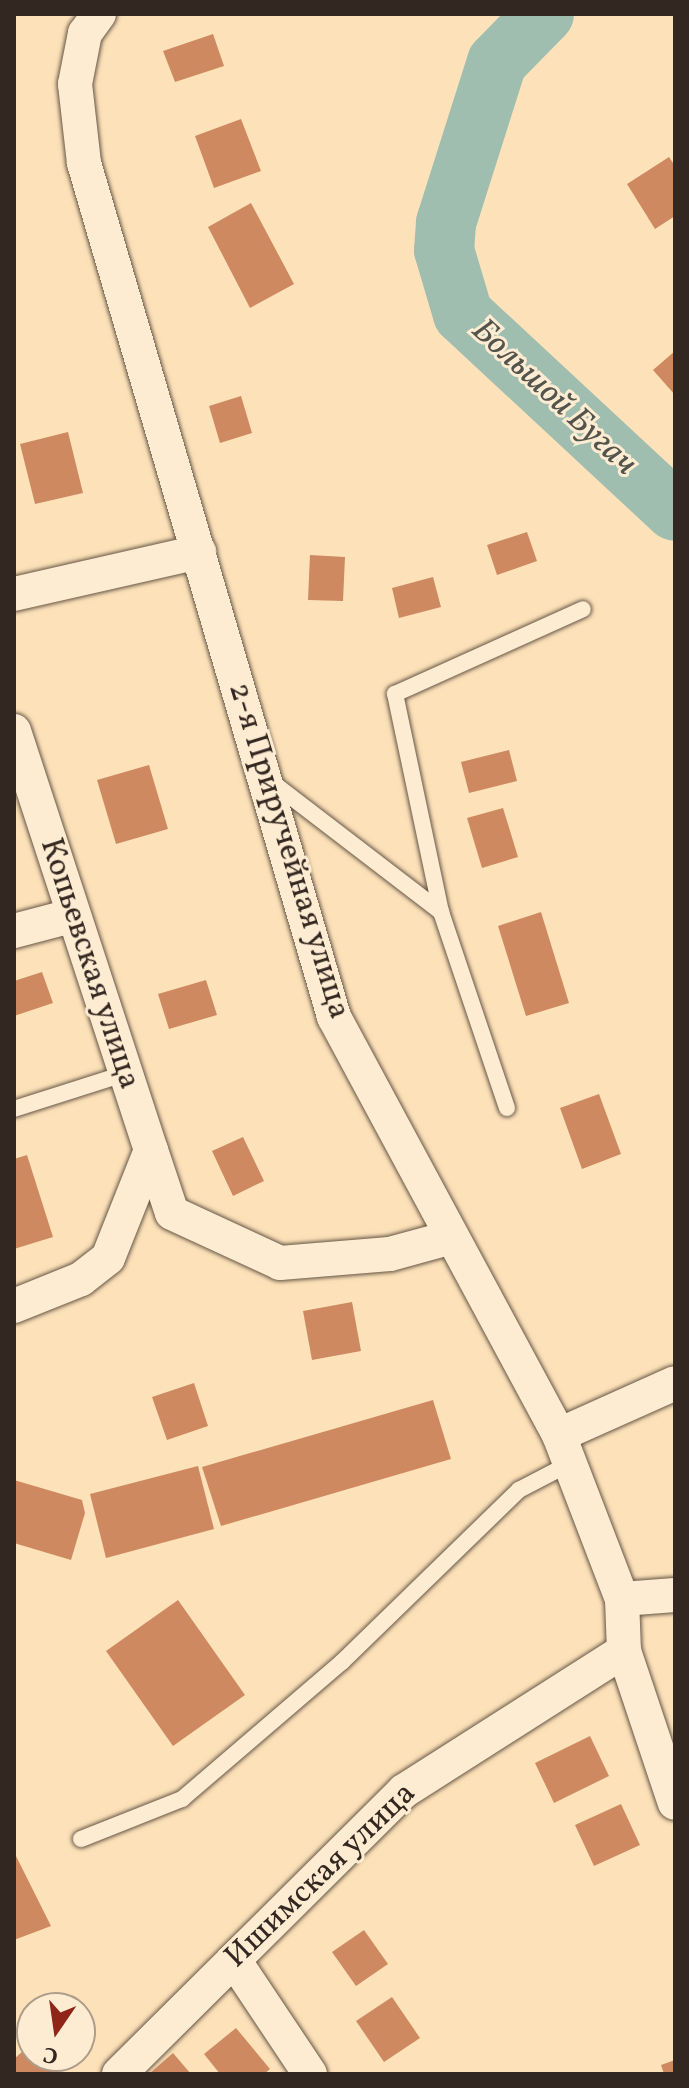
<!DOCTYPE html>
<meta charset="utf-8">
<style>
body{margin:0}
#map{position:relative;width:689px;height:2088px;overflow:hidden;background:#fde2b9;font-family:Vollkorn,serif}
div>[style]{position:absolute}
.river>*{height:60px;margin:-30px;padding:0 30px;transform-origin:30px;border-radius:30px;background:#9fbeb0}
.building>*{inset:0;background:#ce8960}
.roads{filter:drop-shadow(0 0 2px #665647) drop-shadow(0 0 2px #665647)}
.service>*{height:16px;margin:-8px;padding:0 8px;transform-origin:8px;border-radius:8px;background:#feecd2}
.minor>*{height:34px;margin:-17px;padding:0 17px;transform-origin:17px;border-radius:17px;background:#feecd2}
span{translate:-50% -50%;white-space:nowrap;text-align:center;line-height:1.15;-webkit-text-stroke:6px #feecd2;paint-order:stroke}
.street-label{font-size:32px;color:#332721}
.water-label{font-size:34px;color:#53544c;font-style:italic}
.frame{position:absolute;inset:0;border:16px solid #332721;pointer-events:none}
.north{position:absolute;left:16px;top:1992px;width:80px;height:80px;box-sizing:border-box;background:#feecd2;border:2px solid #ad9d8b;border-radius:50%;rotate:193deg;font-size:22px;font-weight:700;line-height:32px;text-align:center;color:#332721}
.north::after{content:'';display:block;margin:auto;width:28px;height:36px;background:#8f2418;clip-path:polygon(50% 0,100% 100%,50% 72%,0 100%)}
</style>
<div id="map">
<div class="river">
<div style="left:544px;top:14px;width:67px;rotate:134.4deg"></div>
<div style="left:497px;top:62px;width:169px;rotate:107.6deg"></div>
<div style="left:446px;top:223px;width:27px;rotate:94deg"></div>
<div style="left:444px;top:250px;width:67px;rotate:73.5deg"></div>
<div style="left:463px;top:314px;width:289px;rotate:42.9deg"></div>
</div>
<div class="building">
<div style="clip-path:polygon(213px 34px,224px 66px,175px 82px,163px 51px)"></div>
<div style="clip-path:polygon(241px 119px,261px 171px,214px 188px,195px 136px)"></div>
<div style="clip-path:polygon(669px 157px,675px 166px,675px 216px,655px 229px,627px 184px)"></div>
<div style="clip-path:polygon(251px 203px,294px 284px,250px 308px,208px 227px)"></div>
<div style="clip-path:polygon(675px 351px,675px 395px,653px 370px)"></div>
<div style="clip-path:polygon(241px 396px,252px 433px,220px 443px,209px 406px)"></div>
<div style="clip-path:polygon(68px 432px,83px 493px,35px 504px,20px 444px)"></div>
<div style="clip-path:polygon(527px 532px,537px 561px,497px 575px,487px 545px)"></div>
<div style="clip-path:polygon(310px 555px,345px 557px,343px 601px,308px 600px)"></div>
<div style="clip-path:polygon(433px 577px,441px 607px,399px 618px,392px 588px)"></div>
<div style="clip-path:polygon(509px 750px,517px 781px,469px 793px,461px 762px)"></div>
<div style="clip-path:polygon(149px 765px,168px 829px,116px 844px,97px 780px)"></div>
<div style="clip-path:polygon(503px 808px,518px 857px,482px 868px,467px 818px)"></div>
<div style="clip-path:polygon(541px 912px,569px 1003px,526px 1016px,498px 926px)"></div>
<div style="clip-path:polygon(42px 972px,53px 1003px,14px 1016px,14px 981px)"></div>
<div style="clip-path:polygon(206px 980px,217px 1015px,169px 1029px,158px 994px)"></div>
<div style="clip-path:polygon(599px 1094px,621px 1154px,582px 1169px,560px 1108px)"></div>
<div style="clip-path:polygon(243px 1137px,264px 1181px,233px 1196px,212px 1151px)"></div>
<div style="clip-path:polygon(27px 1155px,53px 1237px,14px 1249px,14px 1159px)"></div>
<div style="clip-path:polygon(352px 1302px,361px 1351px,312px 1360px,303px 1311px)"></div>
<div style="clip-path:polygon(194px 1383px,208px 1426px,167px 1440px,152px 1397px)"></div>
<div style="clip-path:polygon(433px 1400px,451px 1459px,221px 1526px,202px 1467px)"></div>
<div style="clip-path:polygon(198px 1466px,214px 1529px,106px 1558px,90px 1494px)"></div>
<div style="clip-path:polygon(14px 1480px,82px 1500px,85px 1513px,71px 1560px,14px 1543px)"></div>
<div style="clip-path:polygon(178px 1600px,245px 1695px,173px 1746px,106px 1651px)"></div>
<div style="clip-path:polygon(590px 1736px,609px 1776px,554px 1803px,535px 1763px)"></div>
<div style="clip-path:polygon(621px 1804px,640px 1845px,594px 1866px,575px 1825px)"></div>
<div style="clip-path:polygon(14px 1852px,51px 1926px,14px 1940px)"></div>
<div style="clip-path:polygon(364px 1930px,388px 1964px,356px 1986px,332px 1952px)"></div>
<div style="clip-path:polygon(392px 1997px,420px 2038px,384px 2062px,356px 2021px)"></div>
<div style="clip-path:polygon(236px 2028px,270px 2069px,264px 2074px,220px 2074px,204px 2054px)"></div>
<div style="clip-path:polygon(32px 2043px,32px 2056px,44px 2056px,56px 2074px,14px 2074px,14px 2059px)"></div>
<div style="clip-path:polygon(173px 2053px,191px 2074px,149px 2074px)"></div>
<div style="clip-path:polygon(675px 2060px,675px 2074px,664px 2074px,661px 2065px)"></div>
</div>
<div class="roads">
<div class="service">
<div style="left:269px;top:780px;width:217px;rotate:37.5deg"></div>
<div style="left:507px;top:1108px;width:207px;rotate:-108.6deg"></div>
<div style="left:441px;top:912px;width:223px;rotate:-101.9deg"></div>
<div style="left:395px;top:694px;width:206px;rotate:-24.3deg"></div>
<div style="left:14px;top:1109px;width:115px;rotate:-17.7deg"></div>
<div style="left:81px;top:1839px;width:109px;rotate:-21.6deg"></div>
<div style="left:182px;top:1799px;width:211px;rotate:-40.6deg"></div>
<div style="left:342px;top:1662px;width:247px;rotate:-44.2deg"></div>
<div style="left:519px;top:1490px;width:56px;rotate:-27.5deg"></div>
</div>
<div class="minor">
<div style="left:99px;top:14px;width:24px;rotate:126deg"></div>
<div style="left:85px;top:33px;width:52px;rotate:101.1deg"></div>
<div style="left:75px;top:84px;width:80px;rotate:83.5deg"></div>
<div style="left:84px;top:163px;width:890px;rotate:73.68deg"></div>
<div style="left:334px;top:1017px;width:475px;rotate:61.7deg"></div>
<div style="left:559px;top:1435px;width:176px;rotate:69deg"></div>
<div style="left:622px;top:1599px;width:52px;rotate:87.8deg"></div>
<div style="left:624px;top:1651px;width:160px;rotate:71.5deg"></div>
<div style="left:14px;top:594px;width:190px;rotate:-12.8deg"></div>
<div style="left:14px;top:731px;width:441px;rotate:71.9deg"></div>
<div style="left:14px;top:931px;width:59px;rotate:-14.7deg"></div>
<div style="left:14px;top:1306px;width:72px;rotate:-21.9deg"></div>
<div style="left:81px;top:1279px;width:34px;rotate:-38deg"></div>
<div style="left:108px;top:1258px;width:116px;rotate:-68.3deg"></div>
<div style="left:151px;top:1150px;width:66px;rotate:71.6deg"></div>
<div style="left:172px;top:1213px;width:119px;rotate:24.8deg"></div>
<div style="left:280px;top:1263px;width:110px;rotate:-4.7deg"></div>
<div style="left:390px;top:1254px;width:64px;rotate:-15.3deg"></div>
<div style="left:559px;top:1435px;width:127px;rotate:-24.1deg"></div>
<div style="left:622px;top:1599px;width:53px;rotate:-4.3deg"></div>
<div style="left:234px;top:1960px;width:137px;rotate:56.3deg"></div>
<div style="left:119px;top:2074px;width:402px;rotate:-44.8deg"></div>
<div style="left:404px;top:1791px;width:261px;rotate:-32.5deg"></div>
</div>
</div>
<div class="street-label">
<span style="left:288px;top:851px;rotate:73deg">2-я Приручейная улица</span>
<span style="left:89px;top:964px;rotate:72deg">Копьевская улица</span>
<span style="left:321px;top:1876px;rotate:-44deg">Ишимская улица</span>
</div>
<div class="water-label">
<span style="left:554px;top:398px;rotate:43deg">Большой Бугач</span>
</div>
<div class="frame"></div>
<div class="north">С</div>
</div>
